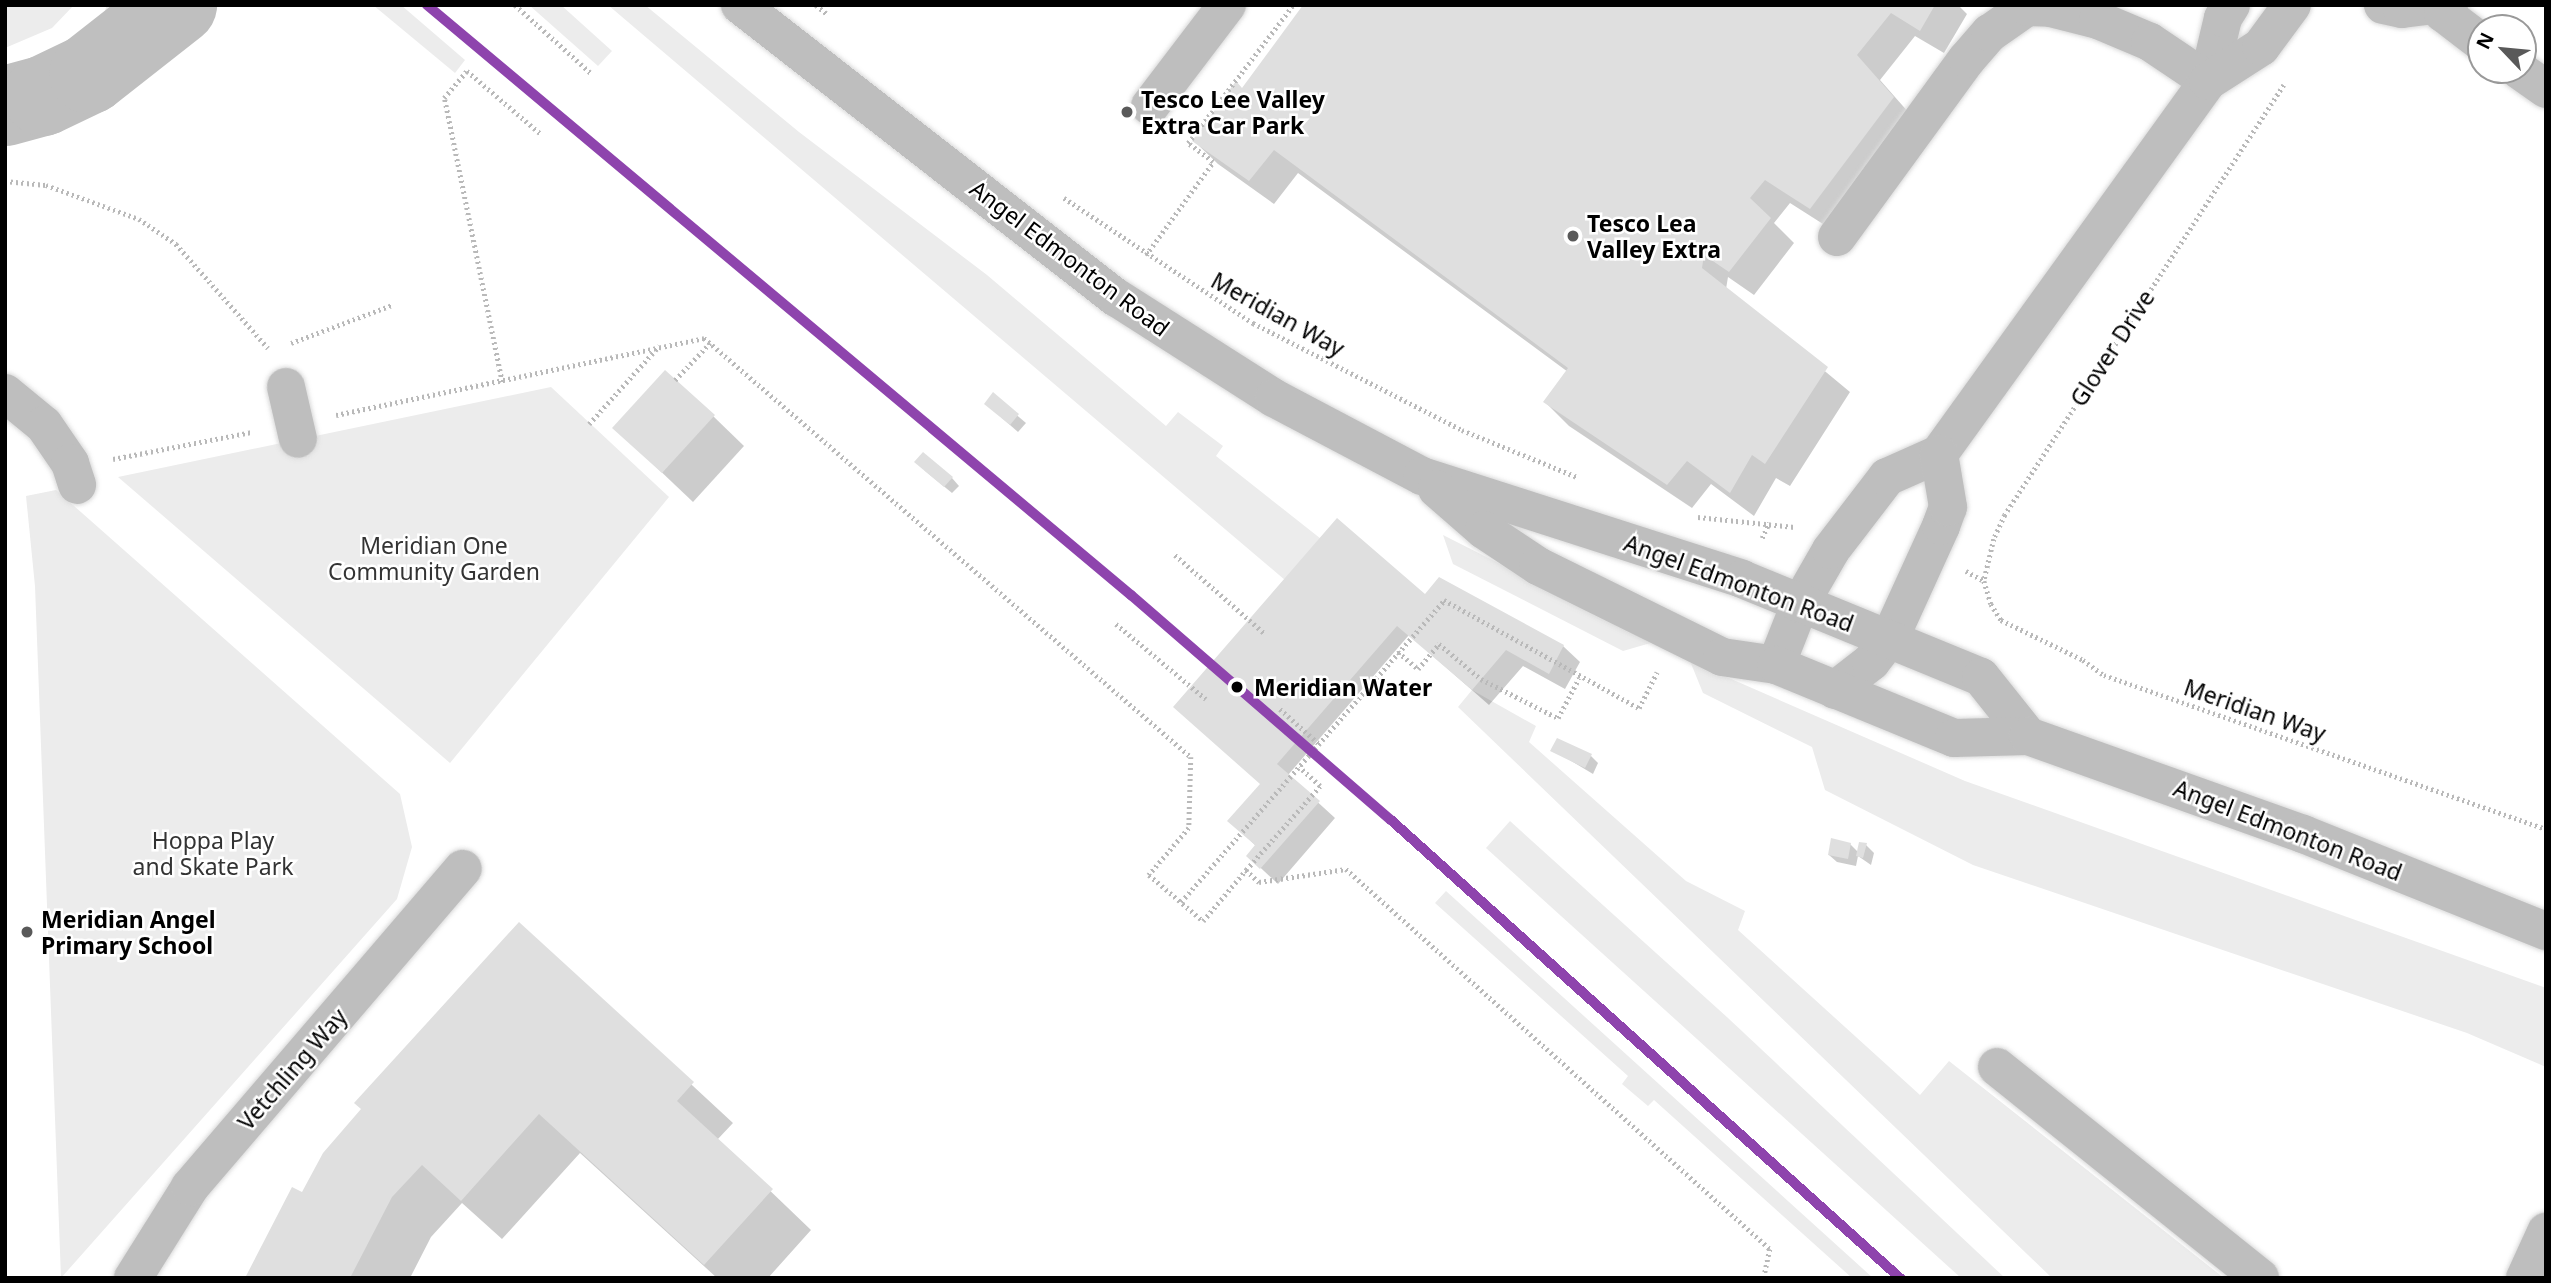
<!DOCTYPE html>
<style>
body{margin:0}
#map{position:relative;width:2551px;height:1283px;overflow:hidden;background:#fff;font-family:"Noto Sans",sans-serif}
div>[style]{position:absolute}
.green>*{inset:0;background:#ececec}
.shadow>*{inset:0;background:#0003}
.river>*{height:80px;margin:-40px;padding:0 40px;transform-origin:40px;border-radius:40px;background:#bfbfbf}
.building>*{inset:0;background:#dfdfdf}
.path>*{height:4.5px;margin-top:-2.25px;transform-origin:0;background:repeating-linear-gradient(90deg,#b9b9b9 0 2px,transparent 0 5.5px)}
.roads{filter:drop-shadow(0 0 2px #dbdbdb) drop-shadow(0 0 2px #dbdbdb)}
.minor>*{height:38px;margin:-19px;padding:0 19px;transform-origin:19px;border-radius:19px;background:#bebebe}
.major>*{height:38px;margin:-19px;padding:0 19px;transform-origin:19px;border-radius:19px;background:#bebebe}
.rail-1>*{height:10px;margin:-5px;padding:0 5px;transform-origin:5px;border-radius:5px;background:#8e44ad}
.dots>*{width:19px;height:19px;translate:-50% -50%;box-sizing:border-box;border:4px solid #fff;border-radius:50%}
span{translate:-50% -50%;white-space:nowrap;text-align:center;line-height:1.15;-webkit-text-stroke:5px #fff;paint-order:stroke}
.poi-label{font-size:23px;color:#000;font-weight:700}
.left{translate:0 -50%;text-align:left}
.street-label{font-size:23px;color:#000}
.park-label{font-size:23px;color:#333}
.stop-label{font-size:23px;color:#000;font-weight:700}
.frame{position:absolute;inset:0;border:7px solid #000;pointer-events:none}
.north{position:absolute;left:2467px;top:14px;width:70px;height:70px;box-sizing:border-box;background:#fff;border:2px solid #999;border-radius:50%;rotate:296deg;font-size:19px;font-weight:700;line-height:28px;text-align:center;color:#000}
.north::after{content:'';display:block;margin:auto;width:24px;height:32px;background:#595959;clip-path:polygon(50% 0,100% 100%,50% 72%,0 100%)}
</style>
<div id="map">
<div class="green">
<div style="clip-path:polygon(5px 5px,74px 5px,52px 28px,5px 48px)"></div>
<div style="clip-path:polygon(107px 5px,133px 5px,82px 45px,101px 21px)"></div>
<div style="clip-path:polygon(373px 5px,401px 5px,465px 60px,455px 73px)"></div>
<div style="clip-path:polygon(529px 5px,561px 5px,612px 51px,598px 66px)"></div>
<div style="clip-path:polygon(608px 5px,645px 5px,799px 132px,987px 275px,1166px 426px,1178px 412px,1223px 446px,1216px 456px,1335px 550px,1299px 592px)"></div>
<div style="clip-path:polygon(551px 387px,669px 497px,450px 763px,118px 477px)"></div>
<div style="clip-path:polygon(56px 490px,400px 794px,412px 847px,397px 899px,61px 1278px,35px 586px,26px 496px)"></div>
<div style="clip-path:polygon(1443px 535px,1654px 642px,1623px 651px,1453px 564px)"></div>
<div style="clip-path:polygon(1690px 661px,1965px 781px,2546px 988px,2546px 1067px,2467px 1033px,1973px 865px,1825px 790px,1812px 747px,1703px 693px)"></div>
<div style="clip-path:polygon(1472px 690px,1536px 726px,1529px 742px,1686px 881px,1745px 911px,1738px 930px,1920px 1095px,1949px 1061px,2224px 1278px,2052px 1278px,1458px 707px)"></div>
<div style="clip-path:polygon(1510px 821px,1728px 1018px,2005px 1278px,1961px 1278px,1486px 848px)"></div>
<div style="clip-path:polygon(1446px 891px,1873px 1278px,1852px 1278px,1654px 1100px,1648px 1106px,1622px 1084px,1628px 1076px,1435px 903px)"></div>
</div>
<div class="shadow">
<div style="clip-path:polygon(1306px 5px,1958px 5px,1967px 14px,1944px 53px,1915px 36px,1880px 80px,1917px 122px,1834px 231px,1790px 203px,1774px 223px,1794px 243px,1754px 295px,1728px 277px,1726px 289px,1850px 392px,1790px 486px,1776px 478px,1754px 516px,1711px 484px,1692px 508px,1569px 426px,1545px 402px,1568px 372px,1298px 173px,1274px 204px,1218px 164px,1194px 141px,1242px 90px)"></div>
<div style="clip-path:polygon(993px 395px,1026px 423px,1018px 432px,994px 411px)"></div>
<div style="clip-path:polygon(713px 416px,744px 446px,693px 502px,615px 428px)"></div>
<div style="clip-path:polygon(924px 470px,952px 478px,959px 486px,952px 493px)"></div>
<div style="clip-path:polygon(1425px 597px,1563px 646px,1580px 662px,1565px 689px,1523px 666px,1489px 705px,1409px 635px,1288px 775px,1335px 818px,1278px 884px,1248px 856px,1256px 846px,1230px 821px,1262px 784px,1183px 715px)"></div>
<div style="clip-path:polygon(1553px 750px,1591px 756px,1598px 763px,1593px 774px)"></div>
<div style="clip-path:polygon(1850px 844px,1858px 852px,1866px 845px,1874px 853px,1871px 865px,1858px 856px,1856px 866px,1837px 862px,1829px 855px)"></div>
<div style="clip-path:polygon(519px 925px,733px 1123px,717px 1140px,811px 1230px,768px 1278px,717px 1278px,580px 1153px,502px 1239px,462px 1203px,431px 1237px,410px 1278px,247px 1278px,302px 1195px)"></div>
</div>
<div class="river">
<div style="left:5px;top:106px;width:39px;rotate:-15deg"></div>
<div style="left:43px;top:96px;width:51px;rotate:-25.6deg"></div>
<div style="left:89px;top:74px;width:112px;rotate:-38.1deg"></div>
</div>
<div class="building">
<div style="clip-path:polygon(1303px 5px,1935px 5px,1920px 31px,1891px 13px,1857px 55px,1894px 97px,1810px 209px,1765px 180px,1750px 198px,1771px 218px,1729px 272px,1704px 255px,1702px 268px,1828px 367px,1765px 464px,1752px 455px,1730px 493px,1687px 461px,1667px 485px,1543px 402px,1568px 368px,1274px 150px,1249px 181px,1192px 141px,1236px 81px,1242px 88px)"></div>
<div style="clip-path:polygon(665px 370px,715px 415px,662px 473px,612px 428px)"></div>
<div style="clip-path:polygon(993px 392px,1019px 414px,1010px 425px,984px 404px)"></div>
<div style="clip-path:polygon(923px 452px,953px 477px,944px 487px,914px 462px)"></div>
<div style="clip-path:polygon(1337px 518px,1425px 594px,1439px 577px,1564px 645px,1549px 674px,1506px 650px,1472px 690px,1397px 626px,1277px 764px,1320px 801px,1260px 869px,1246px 856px,1255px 845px,1227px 821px,1260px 784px,1173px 707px)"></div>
<div style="clip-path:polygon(1557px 738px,1592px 754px,1585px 768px,1550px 751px)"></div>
<div style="clip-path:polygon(1831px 838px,1851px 843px,1848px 859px,1828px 855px)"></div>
<div style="clip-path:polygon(1859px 842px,1867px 843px,1863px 858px,1856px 856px)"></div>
<div style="clip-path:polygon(519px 922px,694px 1082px,677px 1101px,773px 1189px,704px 1265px,539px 1114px,461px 1201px,422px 1165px,392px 1197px,350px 1278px,245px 1278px,292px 1187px,302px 1192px,323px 1153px,361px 1109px,354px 1103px)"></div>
</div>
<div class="path">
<div style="left:515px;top:5px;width:103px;rotate:41.9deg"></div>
<div style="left:816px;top:5px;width:14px;rotate:39deg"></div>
<div style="left:2284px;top:85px;width:513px;rotate:122.98deg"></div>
<div style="left:2005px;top:515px;width:26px;rotate:115deg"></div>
<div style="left:1994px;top:539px;width:43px;rotate:103.4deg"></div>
<div style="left:1984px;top:581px;width:24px;rotate:73deg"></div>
<div style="left:1991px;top:604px;width:19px;rotate:58deg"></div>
<div style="left:2001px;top:620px;width:91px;rotate:26deg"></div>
<div style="left:2083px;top:660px;width:26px;rotate:36deg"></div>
<div style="left:2104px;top:675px;width:468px;rotate:19.2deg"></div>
<div style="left:5px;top:181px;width:41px;rotate:5.6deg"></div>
<div style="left:46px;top:185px;width:99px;rotate:20.1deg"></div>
<div style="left:139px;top:219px;width:45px;rotate:34deg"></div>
<div style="left:176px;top:244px;width:139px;rotate:48.5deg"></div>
<div style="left:1064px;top:198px;width:227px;rotate:33.5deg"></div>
<div style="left:1253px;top:323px;width:235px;rotate:27.1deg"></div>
<div style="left:1462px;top:430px;width:124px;rotate:22.2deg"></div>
<div style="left:1146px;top:255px;width:115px;rotate:-54.2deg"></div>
<div style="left:1213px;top:162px;width:31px;rotate:-143deg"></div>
<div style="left:1188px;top:143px;width:173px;rotate:-52.7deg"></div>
<div style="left:291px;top:343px;width:108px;rotate:-20.6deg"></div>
<div style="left:675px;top:380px;width:51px;rotate:-46.6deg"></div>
<div style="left:502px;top:382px;width:290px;rotate:-101.5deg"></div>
<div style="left:444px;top:98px;width:35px;rotate:-50deg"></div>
<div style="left:467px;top:71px;width:97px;rotate:40.4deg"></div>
<div style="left:336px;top:415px;width:376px;rotate:-11.8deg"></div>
<div style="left:704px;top:338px;width:642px;rotate:40.71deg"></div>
<div style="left:1191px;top:757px;width:71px;rotate:91.6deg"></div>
<div style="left:1189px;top:828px;width:62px;rotate:130.4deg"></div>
<div style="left:1149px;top:875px;width:71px;rotate:40.4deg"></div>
<div style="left:1203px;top:921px;width:67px;rotate:-49.9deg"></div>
<div style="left:1246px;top:870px;width:18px;rotate:43deg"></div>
<div style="left:1259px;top:882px;width:88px;rotate:-8.5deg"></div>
<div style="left:1346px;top:869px;width:569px;rotate:41.87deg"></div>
<div style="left:1770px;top:1249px;width:30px;rotate:102deg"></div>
<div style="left:589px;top:424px;width:105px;rotate:-48.1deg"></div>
<div style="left:113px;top:459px;width:142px;rotate:-11deg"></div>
<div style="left:1698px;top:517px;width:97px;rotate:5.9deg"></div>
<div style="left:1762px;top:538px;width:17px;rotate:-65deg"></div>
<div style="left:1175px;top:555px;width:118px;rotate:41.2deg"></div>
<div style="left:1966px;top:571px;width:21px;rotate:29deg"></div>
<div style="left:1116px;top:624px;width:117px;rotate:39.8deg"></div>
<div style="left:1398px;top:652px;width:26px;rotate:40deg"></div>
<div style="left:1418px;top:669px;width:33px;rotate:-50deg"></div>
<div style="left:1439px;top:644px;width:55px;rotate:39.8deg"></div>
<div style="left:1481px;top:679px;width:86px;rotate:26.9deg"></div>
<div style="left:1558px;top:718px;width:45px;rotate:-62.3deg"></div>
<div style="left:1280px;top:709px;width:51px;rotate:41.8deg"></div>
<div style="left:1246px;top:870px;width:112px;rotate:-48.6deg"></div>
<div style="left:1320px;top:786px;width:28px;rotate:-138deg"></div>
<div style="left:1181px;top:902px;width:400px;rotate:-48.9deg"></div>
<div style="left:1444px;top:600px;width:223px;rotate:29deg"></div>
<div style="left:1639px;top:708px;width:40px;rotate:-63.4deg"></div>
</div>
<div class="roads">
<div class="minor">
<div style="left:2383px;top:5px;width:19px;rotate:12deg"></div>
<div style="left:2402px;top:9px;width:31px;rotate:-7deg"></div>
<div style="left:2449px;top:5px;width:10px;rotate:127deg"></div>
<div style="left:2443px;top:13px;width:48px;rotate:37.3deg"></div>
<div style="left:2519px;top:70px;width:33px;rotate:35deg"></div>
<div style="left:2208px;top:81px;width:65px;rotate:-76.6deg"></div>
<div style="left:2223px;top:18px;width:15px;rotate:-58deg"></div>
<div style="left:1150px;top:106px;width:127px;rotate:-52.7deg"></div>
<div style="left:1837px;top:237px;width:220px;rotate:-53.9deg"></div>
<div style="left:1967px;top:59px;width:35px;rotate:-49deg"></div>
<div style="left:1990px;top:33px;width:45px;rotate:-35.1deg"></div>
<div style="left:2027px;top:7px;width:24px;rotate:2deg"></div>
<div style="left:2051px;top:8px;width:49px;rotate:14.3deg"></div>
<div style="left:2098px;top:20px;width:56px;rotate:22.9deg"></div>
<div style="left:2150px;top:42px;width:70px;rotate:33.9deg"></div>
<div style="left:286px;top:387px;width:53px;rotate:77deg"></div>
<div style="left:5px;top:393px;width:50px;rotate:39.4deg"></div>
<div style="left:44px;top:425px;width:46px;rotate:55.6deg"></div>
<div style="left:70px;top:463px;width:23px;rotate:72deg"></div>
<div style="left:1776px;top:665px;width:66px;rotate:-68.5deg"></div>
<div style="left:1800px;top:604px;width:62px;rotate:-60.1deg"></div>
<div style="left:1831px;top:550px;width:92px;rotate:-52.5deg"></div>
<div style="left:1887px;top:477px;width:57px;rotate:-23.9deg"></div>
<div style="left:1939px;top:454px;width:460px;rotate:-54.2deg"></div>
<div style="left:2208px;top:81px;width:63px;rotate:-32.7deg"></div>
<div style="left:2261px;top:47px;width:52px;rotate:-53.6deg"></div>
<div style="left:1835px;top:690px;width:46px;rotate:-37.9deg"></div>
<div style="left:1871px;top:662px;width:31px;rotate:-52deg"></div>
<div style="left:1890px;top:638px;width:123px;rotate:-65.5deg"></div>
<div style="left:1941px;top:526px;width:20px;rotate:-70deg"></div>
<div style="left:1948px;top:507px;width:54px;rotate:-99.6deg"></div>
<div style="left:1997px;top:1067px;width:337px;rotate:38.7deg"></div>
<div style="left:133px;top:1278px;width:107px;rotate:-57.9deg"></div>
<div style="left:190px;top:1187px;width:419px;rotate:-49.4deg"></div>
<div style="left:2525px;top:1278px;width:51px;rotate:-65.5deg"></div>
</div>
<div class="major">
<div style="left:740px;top:5px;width:477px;rotate:37.9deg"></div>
<div style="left:1117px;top:298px;width:186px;rotate:32.5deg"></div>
<div style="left:1274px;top:398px;width:167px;rotate:27.8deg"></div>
<div style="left:1422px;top:476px;width:336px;rotate:17.8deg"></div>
<div style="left:1742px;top:579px;width:258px;rotate:22.3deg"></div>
<div style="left:1981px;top:677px;width:75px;rotate:51.5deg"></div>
<div style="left:1437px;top:489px;width:62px;rotate:41.1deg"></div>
<div style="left:1484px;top:530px;width:65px;rotate:33.7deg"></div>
<div style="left:1538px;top:566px;width:205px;rotate:26.3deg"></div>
<div style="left:1722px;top:657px;width:55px;rotate:8.4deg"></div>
<div style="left:1776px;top:665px;width:192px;rotate:22.3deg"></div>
<div style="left:1954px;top:738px;width:74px;rotate:-1.5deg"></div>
<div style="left:2028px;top:736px;width:292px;rotate:19.6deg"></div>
<div style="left:2303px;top:834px;width:262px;rotate:21.8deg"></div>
</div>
</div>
<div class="rail-1">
<div style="left:427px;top:5px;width:919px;rotate:39.97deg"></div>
<div style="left:1131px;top:595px;width:344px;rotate:40.9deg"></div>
<div style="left:1391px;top:820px;width:685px;rotate:41.98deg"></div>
</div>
<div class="dots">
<div style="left:1127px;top:112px;background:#595959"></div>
<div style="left:1573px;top:236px;background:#595959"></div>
<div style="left:1237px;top:687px;background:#000"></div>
<div style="left:27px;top:932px;background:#595959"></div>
</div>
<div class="poi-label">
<span class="left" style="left:1141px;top:112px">Tesco Lee Valley<br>Extra Car Park</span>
<span class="left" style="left:1587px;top:236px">Tesco Lea<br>Valley Extra</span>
<span class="left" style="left:41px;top:932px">Meridian Angel<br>Primary School</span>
</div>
<div class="street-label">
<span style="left:1070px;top:258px;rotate:37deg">Angel Edmonton Road</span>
<span style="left:1278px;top:314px;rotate:29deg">Meridian Way</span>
<span style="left:2112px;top:348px;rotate:-57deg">Glover Drive</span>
<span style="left:1739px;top:583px;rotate:20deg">Angel Edmonton Road</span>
<span style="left:2255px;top:710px;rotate:19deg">Meridian Way</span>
<span style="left:2288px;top:830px;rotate:21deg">Angel Edmonton Road</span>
<span style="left:292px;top:1069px;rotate:-49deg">Vetchling Way</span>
</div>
<div class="park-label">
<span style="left:434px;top:558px">Meridian One<br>Community Garden</span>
<span style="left:213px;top:853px">Hoppa Play<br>and Skate Park</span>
</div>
<div class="stop-label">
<span class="left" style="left:1254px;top:687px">Meridian Water</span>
</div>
<div class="frame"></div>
<div class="north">N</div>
</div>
